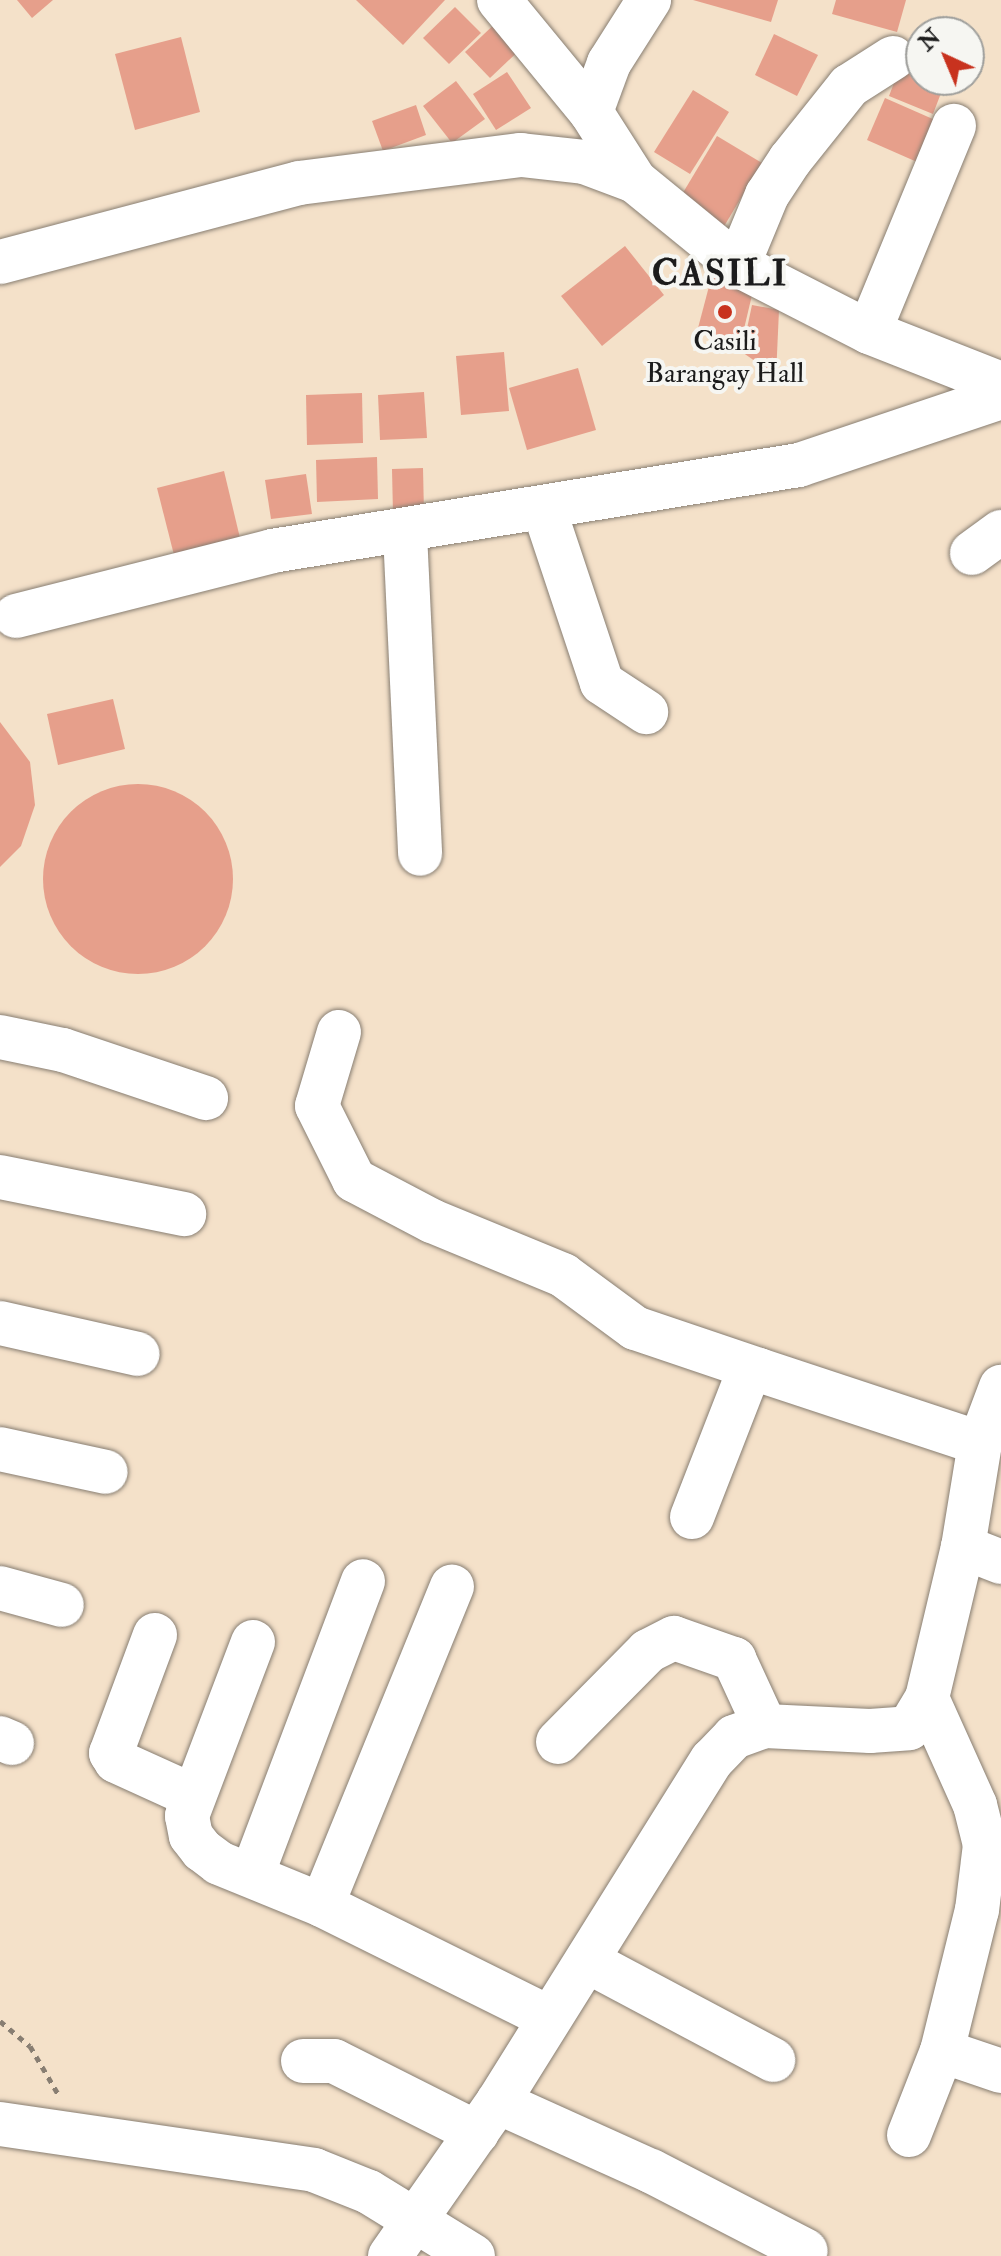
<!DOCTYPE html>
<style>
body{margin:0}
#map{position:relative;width:1001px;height:2256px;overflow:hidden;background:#f4e1c9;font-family:"IM FELL Double Pica",serif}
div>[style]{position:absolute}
.building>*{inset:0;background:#e69f8b}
.round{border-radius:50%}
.path>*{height:5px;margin-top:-2.5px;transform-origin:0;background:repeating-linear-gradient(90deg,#887e72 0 6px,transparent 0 12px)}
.roads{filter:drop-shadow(0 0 2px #887e72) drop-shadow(0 0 2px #887e72)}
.minor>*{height:44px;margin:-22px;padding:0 22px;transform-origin:22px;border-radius:22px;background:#fff}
.dots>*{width:22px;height:22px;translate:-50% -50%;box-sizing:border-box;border:4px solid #f6f6f2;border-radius:50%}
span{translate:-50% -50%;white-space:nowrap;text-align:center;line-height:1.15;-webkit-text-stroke:8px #f6f6f2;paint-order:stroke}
.poi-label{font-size:28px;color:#1c1c1c}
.district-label{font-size:36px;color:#1c1c1c;font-weight:700;letter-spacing:2px}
.north{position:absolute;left:905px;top:16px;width:80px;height:80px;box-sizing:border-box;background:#f6f6f2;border:2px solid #9f9f9c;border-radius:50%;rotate:316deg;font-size:22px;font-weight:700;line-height:32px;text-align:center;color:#1c1c1c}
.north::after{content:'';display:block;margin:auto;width:28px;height:36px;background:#c8321e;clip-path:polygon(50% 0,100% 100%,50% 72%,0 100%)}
</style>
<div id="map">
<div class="building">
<div style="clip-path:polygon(17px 0,53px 0,32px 18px)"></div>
<div style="clip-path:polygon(356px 0,445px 0,403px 45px)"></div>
<div style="clip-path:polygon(693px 0,778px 0,771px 22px)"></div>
<div style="clip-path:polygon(836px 0,906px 0,897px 32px,832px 14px)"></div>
<div style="clip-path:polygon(455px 7px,481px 33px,449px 64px,423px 38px)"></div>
<div style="clip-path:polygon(501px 18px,526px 44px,490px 78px,465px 52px)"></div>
<div style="clip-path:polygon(774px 34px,818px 55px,797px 96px,755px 75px)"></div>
<div style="clip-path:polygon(181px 37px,200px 112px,135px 130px,115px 54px)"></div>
<div style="clip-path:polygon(902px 62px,921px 70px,921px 80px,946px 80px,933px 114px,889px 96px)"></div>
<div style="clip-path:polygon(507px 72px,531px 108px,496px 130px,473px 94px)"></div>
<div style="clip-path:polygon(456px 81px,485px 119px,452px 143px,423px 106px)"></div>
<div style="clip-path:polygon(693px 90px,729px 112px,690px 174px,654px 152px)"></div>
<div style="clip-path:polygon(885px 98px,951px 127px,933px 169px,867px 140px)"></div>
<div style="clip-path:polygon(416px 105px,426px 135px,383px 151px,372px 121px)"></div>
<div style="clip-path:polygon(717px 136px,762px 163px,723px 228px,678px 201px)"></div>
<div style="clip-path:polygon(625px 246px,664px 295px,602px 346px,561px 296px)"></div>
<div style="clip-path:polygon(712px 275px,752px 295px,739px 350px,698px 328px)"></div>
<div style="clip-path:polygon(752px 305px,779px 310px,776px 376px,742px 352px)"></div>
<div style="clip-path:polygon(504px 352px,509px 411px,461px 415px,456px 356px)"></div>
<div style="clip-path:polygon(578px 368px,596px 430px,527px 450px,509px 388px)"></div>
<div style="clip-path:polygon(424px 392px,427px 438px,380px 440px,378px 395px)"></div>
<div style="clip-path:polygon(362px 393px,363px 443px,307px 445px,306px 395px)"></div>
<div style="clip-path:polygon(377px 457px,378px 499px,317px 502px,316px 460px)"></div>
<div style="clip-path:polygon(423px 468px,424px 513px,393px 514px,392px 469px)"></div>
<div style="clip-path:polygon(224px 471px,240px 538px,174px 555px,157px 488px)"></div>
<div style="clip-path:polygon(306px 474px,312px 514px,271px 519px,265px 480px)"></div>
<div style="clip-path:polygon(113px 699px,125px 749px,58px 765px,47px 714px)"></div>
<div style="clip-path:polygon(0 722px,30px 762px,35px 805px,21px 846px,0 867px)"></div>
<div class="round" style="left:43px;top:784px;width:190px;height:190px"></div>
</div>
<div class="path">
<div style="left:0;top:2021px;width:39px;rotate:40deg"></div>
<div style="left:30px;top:2046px;width:56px;rotate:59.7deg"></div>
</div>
<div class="roads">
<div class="minor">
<div style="left:499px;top:0;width:145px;rotate:50.6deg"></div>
<div style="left:591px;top:112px;width:82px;rotate:57.5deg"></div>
<div style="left:591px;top:112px;width:52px;rotate:-69.8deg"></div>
<div style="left:609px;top:63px;width:75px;rotate:-57.6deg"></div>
<div style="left:0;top:262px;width:309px;rotate:-14.8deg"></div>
<div style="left:299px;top:183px;width:224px;rotate:-7.2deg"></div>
<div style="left:521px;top:155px;width:63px;rotate:6.3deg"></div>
<div style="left:584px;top:162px;width:54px;rotate:20.4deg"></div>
<div style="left:635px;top:181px;width:133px;rotate:39.2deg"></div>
<div style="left:738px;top:265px;width:147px;rotate:27.1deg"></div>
<div style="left:869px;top:332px;width:142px;rotate:21.5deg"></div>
<div style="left:738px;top:265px;width:76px;rotate:-67.5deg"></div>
<div style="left:767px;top:195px;width:42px;rotate:-56.7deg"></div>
<div style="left:790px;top:160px;width:95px;rotate:-51.4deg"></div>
<div style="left:849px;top:86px;width:52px;rotate:-32.5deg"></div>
<div style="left:869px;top:332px;width:223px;rotate:-67.6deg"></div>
<div style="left:544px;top:509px;width:183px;rotate:71.6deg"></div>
<div style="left:602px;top:683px;width:53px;rotate:33.4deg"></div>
<div style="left:405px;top:533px;width:321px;rotate:87.3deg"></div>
<div style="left:972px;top:553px;width:36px;rotate:-36deg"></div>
<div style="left:16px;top:616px;width:264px;rotate:-14.2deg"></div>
<div style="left:272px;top:551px;width:534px;rotate:-9.27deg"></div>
<div style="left:799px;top:465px;width:213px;rotate:-18.6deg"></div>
<div style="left:339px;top:1032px;width:77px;rotate:106.6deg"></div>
<div style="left:317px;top:1106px;width:83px;rotate:63.4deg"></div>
<div style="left:354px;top:1180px;width:88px;rotate:27.7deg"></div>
<div style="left:432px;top:1221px;width:142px;rotate:22.4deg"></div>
<div style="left:563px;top:1275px;width:89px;rotate:36.4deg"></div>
<div style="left:635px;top:1328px;width:131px;rotate:18.7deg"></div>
<div style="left:0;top:1037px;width:64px;rotate:11.7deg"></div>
<div style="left:63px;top:1050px;width:151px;rotate:18.6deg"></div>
<div style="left:0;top:1177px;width:188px;rotate:11.4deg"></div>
<div style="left:0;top:1323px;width:141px;rotate:12.7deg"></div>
<div style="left:0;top:1449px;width:108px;rotate:12.2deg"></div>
<div style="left:692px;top:1517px;width:151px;rotate:-68.7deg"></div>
<div style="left:747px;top:1376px;width:13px;rotate:-27deg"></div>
<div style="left:759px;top:1370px;width:233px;rotate:18.3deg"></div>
<div style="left:963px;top:1547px;width:41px;rotate:21.5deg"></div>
<div style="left:0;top:1588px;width:64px;rotate:15.3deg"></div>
<div style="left:155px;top:1635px;width:126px;rotate:110.4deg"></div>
<div style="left:111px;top:1753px;width:9px;rotate:58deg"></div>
<div style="left:116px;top:1761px;width:85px;rotate:24.4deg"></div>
<div style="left:253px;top:1642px;width:186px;rotate:110.8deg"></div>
<div style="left:187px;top:1816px;width:20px;rotate:79deg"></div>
<div style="left:191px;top:1836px;width:18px;rotate:52deg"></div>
<div style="left:202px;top:1850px;width:21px;rotate:37deg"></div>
<div style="left:219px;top:1863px;width:111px;rotate:22.2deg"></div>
<div style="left:322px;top:1905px;width:254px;rotate:26.4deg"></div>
<div style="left:0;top:1738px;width:13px;rotate:23deg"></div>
<div style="left:558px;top:1742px;width:128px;rotate:-45.3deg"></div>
<div style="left:648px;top:1651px;width:29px;rotate:-27deg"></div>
<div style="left:674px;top:1638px;width:64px;rotate:19.3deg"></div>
<div style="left:734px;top:1659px;width:74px;rotate:65.2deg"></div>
<div style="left:252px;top:1875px;width:314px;rotate:-69.3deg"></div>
<div style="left:322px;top:1905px;width:344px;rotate:-67.8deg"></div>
<div style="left:587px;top:1961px;width:211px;rotate:28deg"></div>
<div style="left:942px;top:2051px;width:62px;rotate:18.7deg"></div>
<div style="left:303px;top:2061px;width:31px"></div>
<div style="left:334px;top:2061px;width:160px;rotate:26.7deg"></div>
<div style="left:498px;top:2102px;width:168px;rotate:24.3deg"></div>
<div style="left:651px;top:2171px;width:174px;rotate:27.3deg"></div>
<div style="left:0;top:2124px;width:317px;rotate:8.3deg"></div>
<div style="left:314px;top:2170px;width:59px;rotate:21.8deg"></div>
<div style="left:369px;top:2192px;width:122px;rotate:31.6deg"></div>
<div style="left:909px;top:2135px;width:90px;rotate:-68.6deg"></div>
<div style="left:942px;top:2051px;width:145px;rotate:-76.1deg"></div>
<div style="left:977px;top:1910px;width:65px;rotate:-83deg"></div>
<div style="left:985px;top:1845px;width:41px;rotate:-104deg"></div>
<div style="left:975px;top:1805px;width:117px;rotate:-114.2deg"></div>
<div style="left:390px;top:2256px;width:188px;rotate:-55deg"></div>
<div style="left:498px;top:2102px;width:403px;rotate:-58deg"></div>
<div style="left:712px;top:1760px;width:32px;rotate:-46deg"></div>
<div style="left:734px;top:1737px;width:33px;rotate:-20deg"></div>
<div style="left:765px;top:1726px;width:105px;rotate:2.7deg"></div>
<div style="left:870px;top:1731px;width:39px;rotate:-4deg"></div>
<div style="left:909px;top:1728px;width:35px;rotate:-59deg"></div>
<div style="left:927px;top:1698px;width:155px;rotate:-76.6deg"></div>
<div style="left:963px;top:1547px;width:105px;rotate:-80.7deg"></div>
<div style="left:980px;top:1443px;width:60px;rotate:-69.4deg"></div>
</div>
</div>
<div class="dots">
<div style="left:725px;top:312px;background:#c8321e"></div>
</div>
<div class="poi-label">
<span style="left:725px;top:358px">Casili<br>Barangay Hall</span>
</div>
<div class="district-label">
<span style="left:720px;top:274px">CASILI</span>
</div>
<div class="north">N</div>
</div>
